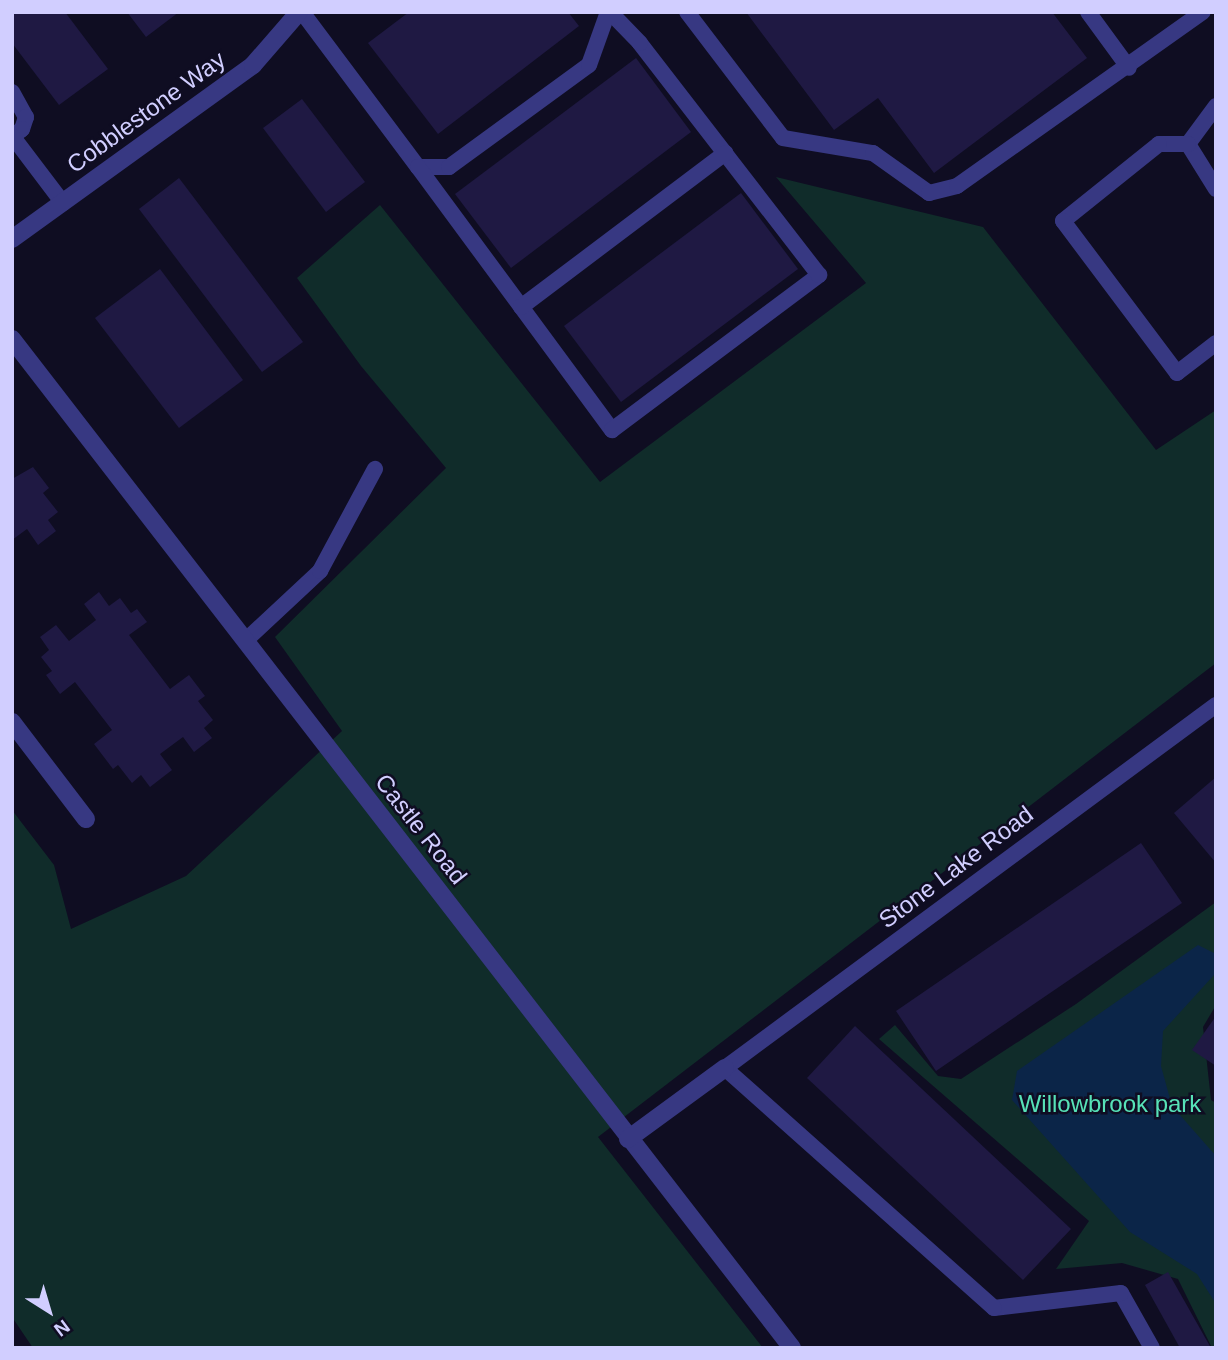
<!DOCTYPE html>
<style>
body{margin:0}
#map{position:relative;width:1228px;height:1360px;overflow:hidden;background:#0f0d22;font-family:Arial,sans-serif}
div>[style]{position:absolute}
.green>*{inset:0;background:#102c2a}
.water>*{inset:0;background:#0b2548}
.building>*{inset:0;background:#1f1943}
.lane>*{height:16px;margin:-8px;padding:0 8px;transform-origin:8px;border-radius:8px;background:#373882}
.street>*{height:18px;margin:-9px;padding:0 9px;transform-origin:9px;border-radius:9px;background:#373882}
span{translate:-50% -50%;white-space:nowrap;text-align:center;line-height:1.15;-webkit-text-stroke:5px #0f0d22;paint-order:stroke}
.street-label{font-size:24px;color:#d1ceff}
.park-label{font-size:24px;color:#57e2b8}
.frame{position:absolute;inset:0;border:14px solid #d1ceff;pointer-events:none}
.north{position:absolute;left:14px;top:1276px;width:70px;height:70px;-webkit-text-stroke:5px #0f0d22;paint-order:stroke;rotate:143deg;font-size:19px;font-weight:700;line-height:28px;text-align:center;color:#d1ceff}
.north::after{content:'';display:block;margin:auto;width:24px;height:32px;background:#d1ceff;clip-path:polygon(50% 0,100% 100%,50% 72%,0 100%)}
</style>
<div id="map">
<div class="green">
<div style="clip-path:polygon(776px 177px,983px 227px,1156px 450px,1216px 410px,1216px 663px,598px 1137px,763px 1348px,33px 1348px,12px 1317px,12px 810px,54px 865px,71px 929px,186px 876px,342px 731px,275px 637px,446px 468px,361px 366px,297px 278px,380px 205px,600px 482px,866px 283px)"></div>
<div style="clip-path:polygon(1216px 902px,1216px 1005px,1203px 1027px,1211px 1100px,1216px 1103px,1216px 1348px,1212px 1348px,1178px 1279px,1122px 1263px,1056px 1269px,1089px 1221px,879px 1039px,895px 1025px,938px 1076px,961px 1079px,1076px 1004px)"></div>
</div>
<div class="water">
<div style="clip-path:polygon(1198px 945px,1216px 954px,1214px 975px,1163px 1031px,1161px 1066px,1172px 1106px,1216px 1156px,1216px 1304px,1197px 1274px,1130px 1232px,1012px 1100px,1017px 1071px)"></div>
</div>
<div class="building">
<div style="clip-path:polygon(12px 12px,65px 12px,108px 69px,59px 105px,12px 43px)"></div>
<div style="clip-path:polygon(127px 12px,179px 12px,146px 37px)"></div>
<div style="clip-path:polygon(409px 12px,568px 12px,579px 26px,438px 134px,368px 43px)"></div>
<div style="clip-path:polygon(746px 12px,1052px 12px,1087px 58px,934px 173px,878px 98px,834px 130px)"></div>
<div style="clip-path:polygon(636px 58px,691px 132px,511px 268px,455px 194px)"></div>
<div style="clip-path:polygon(302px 99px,365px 182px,326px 212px,263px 128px)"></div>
<div style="clip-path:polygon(179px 178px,303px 342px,262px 372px,139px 209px)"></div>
<div style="clip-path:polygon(741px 193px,798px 269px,621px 402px,564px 326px)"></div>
<div style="clip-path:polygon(160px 269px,243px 380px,179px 428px,95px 318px)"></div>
<div style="clip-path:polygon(33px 467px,49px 488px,43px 493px,58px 512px,48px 520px,56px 531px,38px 545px,27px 529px,12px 540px,12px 479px)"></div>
<div style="clip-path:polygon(99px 592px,109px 606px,120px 598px,131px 613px,137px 609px,147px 622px,129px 635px,170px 689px,189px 675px,205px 696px,198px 701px,213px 720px,204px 728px,212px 738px,194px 752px,183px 737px,160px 754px,172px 770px,150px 787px,141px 775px,132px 783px,118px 765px,113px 769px,94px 744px,112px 730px,75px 682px,60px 694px,46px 675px,52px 671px,41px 657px,49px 650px,40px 637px,56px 625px,69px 641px,96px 620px,84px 604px)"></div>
<div style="clip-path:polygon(1216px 777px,1216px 863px,1174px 813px)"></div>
<div style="clip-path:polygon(1141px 843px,1182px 903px,936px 1071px,896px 1011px)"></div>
<div style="clip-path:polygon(1216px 1016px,1216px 1066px,1192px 1050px)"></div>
<div style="clip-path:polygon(855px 1026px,1071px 1229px,1023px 1280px,807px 1078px)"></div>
<div style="clip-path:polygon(1168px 1272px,1211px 1348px,1180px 1348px,1145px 1285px)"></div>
</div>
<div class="lane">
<div style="left:302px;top:12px;width:194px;rotate:53.2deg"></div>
<div style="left:418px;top:167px;width:31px"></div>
<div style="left:449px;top:167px;width:173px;rotate:-36.1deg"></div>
<div style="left:589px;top:65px;width:56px;rotate:-70.3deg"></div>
<div style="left:687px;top:12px;width:158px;rotate:52.7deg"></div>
<div style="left:783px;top:138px;width:91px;rotate:9.5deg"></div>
<div style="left:873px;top:153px;width:69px;rotate:35.5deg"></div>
<div style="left:929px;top:193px;width:29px;rotate:-14deg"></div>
<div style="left:957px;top:186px;width:301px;rotate:-35.3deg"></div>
<div style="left:1088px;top:12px;width:69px;rotate:53.8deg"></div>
<div style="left:12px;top:92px;width:29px;rotate:61deg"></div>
<div style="left:26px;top:117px;width:13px;rotate:108deg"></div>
<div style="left:22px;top:129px;width:13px;rotate:141deg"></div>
<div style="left:1216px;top:106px;width:47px;rotate:126.4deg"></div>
<div style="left:1188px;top:144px;width:53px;rotate:58.1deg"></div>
<div style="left:13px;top:137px;width:83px;rotate:52.9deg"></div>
<div style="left:1188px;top:144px;width:29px;rotate:180deg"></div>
<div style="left:1159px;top:144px;width:123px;rotate:141.3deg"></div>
<div style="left:1063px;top:221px;width:190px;rotate:53.1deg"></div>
<div style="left:1177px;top:373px;width:49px;rotate:-37.6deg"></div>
<div style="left:418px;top:167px;width:327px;rotate:53.6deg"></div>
<div style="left:612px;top:430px;width:259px;rotate:-36.8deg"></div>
<div style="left:819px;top:275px;width:293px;rotate:-127.7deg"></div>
<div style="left:640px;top:43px;width:43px;rotate:-134.1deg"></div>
<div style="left:521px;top:307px;width:256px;rotate:-37deg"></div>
<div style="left:245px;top:641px;width:103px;rotate:-43deg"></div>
<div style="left:320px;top:571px;width:116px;rotate:-61.7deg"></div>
<div style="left:1152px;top:1348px;width:63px;rotate:-119.4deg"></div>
<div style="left:1121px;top:1293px;width:128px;rotate:173.3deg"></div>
<div style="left:994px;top:1308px;width:361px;rotate:-138.3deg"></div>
<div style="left:725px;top:1068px;width:611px;rotate:-36.48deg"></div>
</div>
<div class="street">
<div style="left:12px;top:239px;width:297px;rotate:-35.8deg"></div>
<div style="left:253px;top:65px;width:70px;rotate:-49deg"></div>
<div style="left:12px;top:339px;width:1275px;rotate:52.29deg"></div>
<div style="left:12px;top:722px;width:122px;rotate:52.7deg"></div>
<div style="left:628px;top:1139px;width:120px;rotate:-36.2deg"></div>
</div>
<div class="street-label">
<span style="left:146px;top:112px;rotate:-36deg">Cobblestone Way</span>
<span style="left:421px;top:829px;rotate:52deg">Castle Road</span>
<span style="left:956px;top:867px;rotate:-37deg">Stone Lake Road</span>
</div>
<div class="park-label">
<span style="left:1110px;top:1104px">Willowbrook park</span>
</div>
<div class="frame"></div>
<div class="north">N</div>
</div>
